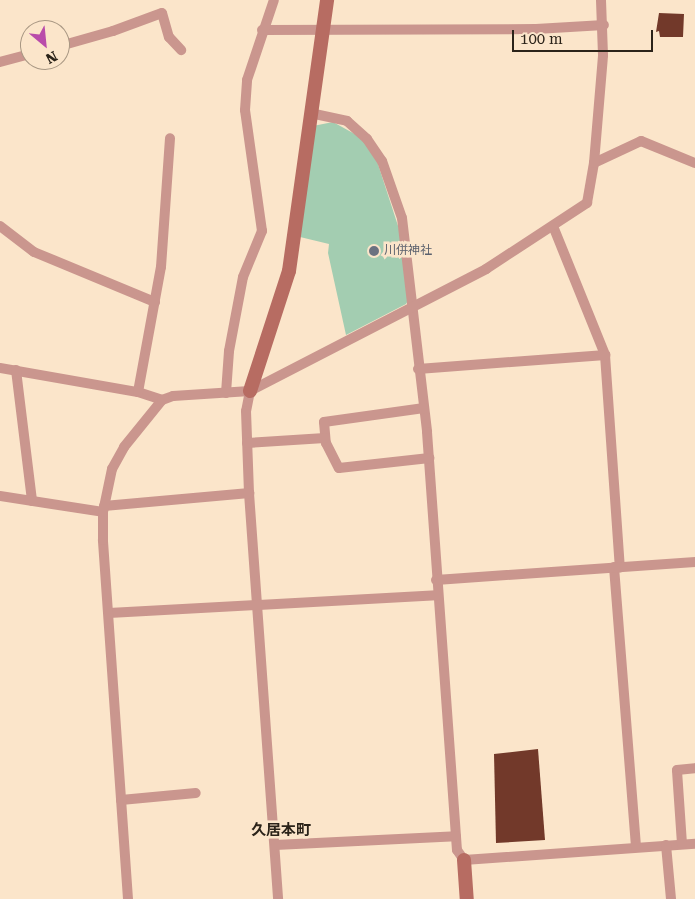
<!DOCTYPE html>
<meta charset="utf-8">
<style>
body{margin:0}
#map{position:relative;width:695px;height:899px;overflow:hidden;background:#fbe5ca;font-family:"Roboto Serif","Noto Sans JP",serif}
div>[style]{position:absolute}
.green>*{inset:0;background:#a3cdb1}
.building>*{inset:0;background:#72392a}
.street>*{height:10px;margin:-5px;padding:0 5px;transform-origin:5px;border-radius:5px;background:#ca968e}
.secondary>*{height:14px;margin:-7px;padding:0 7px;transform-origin:7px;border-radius:7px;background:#b76c62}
.dots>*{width:14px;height:14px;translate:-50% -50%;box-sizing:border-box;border:2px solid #fbe5ca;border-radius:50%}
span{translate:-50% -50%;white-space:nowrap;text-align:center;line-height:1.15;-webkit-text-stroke:5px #fbe5ca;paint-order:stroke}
.worship-label{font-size:12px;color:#5b616d}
.left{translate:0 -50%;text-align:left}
.quarter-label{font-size:15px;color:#2b2319;font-weight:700}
.north{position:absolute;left:20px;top:20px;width:50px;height:50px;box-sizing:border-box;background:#fbe5ca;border:1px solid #a89783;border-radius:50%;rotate:152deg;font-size:14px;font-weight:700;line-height:20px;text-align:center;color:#2b2319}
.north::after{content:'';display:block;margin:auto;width:18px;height:22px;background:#b94caa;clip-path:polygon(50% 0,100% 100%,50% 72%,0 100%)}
.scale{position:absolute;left:512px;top:30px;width:141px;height:22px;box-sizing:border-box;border:2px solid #2b2319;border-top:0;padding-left:6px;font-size:15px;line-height:18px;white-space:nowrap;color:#2b2319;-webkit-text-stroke:4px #fbe5ca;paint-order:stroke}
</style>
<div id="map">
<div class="green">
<div style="clip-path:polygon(333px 122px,362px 138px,376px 158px,399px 229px,409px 299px,406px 304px,346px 335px,328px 253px,329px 244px,300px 237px,313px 126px)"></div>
</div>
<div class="building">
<div style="clip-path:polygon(659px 13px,684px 14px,683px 37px,660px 37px,659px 31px,656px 32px)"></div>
<div style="clip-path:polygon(538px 749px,545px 840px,496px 843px,494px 754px)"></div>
</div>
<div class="street">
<div style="left:262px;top:30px;width:274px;rotate:-0.2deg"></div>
<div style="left:536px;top:29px;width:68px;rotate:-3.4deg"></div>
<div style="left:60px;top:46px;width:55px;rotate:-15.8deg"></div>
<div style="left:113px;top:31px;width:52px;rotate:-20.2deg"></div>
<div style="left:162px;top:13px;width:25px;rotate:74deg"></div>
<div style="left:169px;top:37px;width:18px;rotate:47deg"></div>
<div style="left:0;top:62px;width:31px;rotate:-15deg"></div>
<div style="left:310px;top:113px;width:38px;rotate:12deg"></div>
<div style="left:347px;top:121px;width:27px;rotate:42deg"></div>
<div style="left:367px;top:139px;width:27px;rotate:56deg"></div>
<div style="left:382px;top:161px;width:60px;rotate:70.7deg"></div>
<div style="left:402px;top:218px;width:215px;rotate:83.3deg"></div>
<div style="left:427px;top:432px;width:419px;rotate:85.9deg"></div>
<div style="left:457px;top:850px;width:12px;rotate:55deg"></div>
<div style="left:464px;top:860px;width:232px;rotate:-4deg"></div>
<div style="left:594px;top:163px;width:52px;rotate:-25.1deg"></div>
<div style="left:641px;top:141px;width:58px;rotate:22.2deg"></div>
<div style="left:0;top:226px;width:43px;rotate:37.4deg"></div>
<div style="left:34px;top:252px;width:131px;rotate:22.5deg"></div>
<div style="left:553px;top:226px;width:139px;rotate:68deg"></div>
<div style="left:605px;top:355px;width:213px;rotate:86deg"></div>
<div style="left:0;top:368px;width:140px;rotate:9.9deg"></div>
<div style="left:138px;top:392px;width:25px;rotate:18deg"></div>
<div style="left:418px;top:369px;width:188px;rotate:-4.3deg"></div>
<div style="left:16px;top:370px;width:132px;rotate:83deg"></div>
<div style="left:250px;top:391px;width:20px;rotate:101deg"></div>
<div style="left:246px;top:411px;width:82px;rotate:87.9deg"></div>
<div style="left:249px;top:493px;width:407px;rotate:85.9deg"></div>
<div style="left:138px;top:392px;width:127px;rotate:-79.6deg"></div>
<div style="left:161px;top:267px;width:129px;rotate:-86deg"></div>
<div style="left:226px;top:393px;width:42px;rotate:-85.9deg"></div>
<div style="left:229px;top:351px;width:75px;rotate:-79.3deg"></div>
<div style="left:243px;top:277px;width:50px;rotate:-67.6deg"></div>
<div style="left:262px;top:231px;width:122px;rotate:-98deg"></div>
<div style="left:245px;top:110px;width:30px;rotate:-86deg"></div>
<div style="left:247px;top:80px;width:84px;rotate:-71.4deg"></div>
<div style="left:424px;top:408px;width:101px;rotate:172deg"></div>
<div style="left:324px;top:422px;width:21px;rotate:85deg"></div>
<div style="left:326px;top:443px;width:28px;rotate:63deg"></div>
<div style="left:339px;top:468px;width:91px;rotate:-6.3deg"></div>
<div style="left:247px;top:443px;width:78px;rotate:-3.7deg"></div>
<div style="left:0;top:496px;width:104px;rotate:8.8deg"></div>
<div style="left:104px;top:506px;width:146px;rotate:-5.1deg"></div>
<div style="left:614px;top:567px;width:281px;rotate:85.5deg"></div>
<div style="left:436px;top:580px;width:260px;rotate:-4deg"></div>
<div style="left:109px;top:613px;width:328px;rotate:-3.1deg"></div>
<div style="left:121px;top:800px;width:75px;rotate:-5.3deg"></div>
<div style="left:682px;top:844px;width:74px;rotate:-93.9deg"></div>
<div style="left:677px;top:770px;width:18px;rotate:-6deg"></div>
<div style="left:275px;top:845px;width:181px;rotate:-2.8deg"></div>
<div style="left:666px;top:845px;width:54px;rotate:84.7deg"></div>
<div style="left:128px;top:899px;width:360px;rotate:-94deg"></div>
<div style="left:103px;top:540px;width:28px;rotate:-90deg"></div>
<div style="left:103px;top:512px;width:44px;rotate:-78.2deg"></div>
<div style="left:112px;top:469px;width:25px;rotate:-61deg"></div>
<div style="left:124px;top:447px;width:60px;rotate:-51deg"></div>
<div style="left:162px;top:400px;width:12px;rotate:-20deg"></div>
<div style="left:173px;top:396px;width:77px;rotate:-3.7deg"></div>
<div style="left:250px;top:391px;width:266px;rotate:-27.3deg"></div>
<div style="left:486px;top:269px;width:121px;rotate:-33.2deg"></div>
<div style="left:587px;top:203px;width:41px;rotate:-80.1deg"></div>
<div style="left:594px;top:163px;width:108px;rotate:-85.2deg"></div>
<div style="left:603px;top:55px;width:55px;rotate:-92.1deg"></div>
</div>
<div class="secondary">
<div style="left:250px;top:391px;width:126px;rotate:-72deg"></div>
<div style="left:289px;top:271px;width:274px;rotate:-82deg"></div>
<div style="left:464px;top:860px;width:39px;rotate:86deg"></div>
</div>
<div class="dots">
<div style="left:374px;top:251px;background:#6b7280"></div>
</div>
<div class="worship-label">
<span class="left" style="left:384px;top:251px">川併神社</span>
</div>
<div class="quarter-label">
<span style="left:281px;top:831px">久居本町</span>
</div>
<div class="north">N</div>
<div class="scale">100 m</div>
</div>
